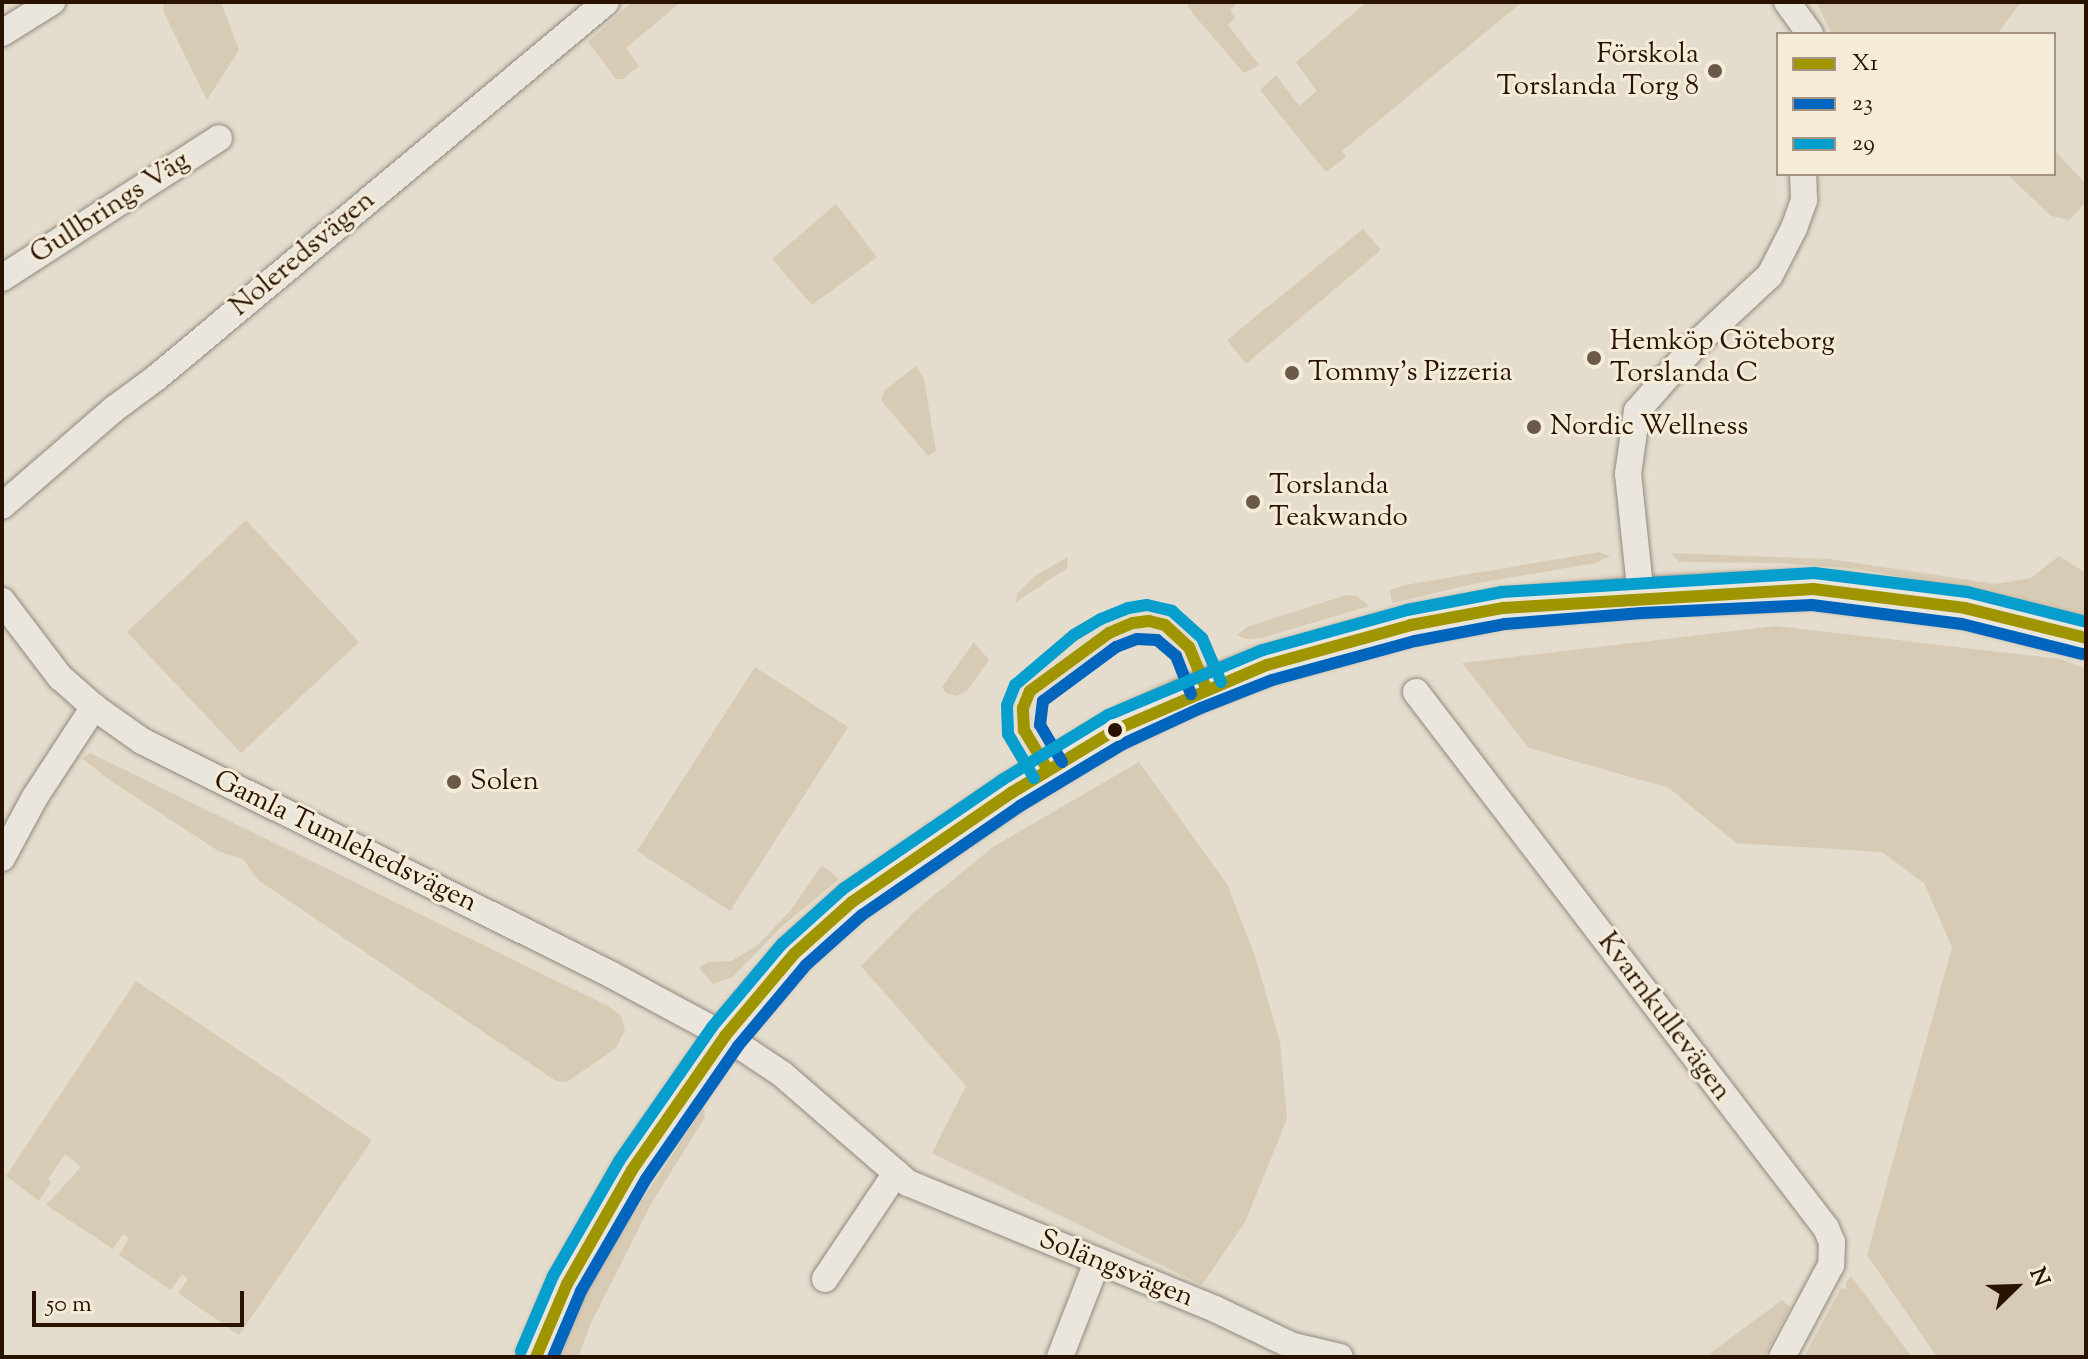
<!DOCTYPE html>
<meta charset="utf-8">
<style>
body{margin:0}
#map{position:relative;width:2088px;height:1359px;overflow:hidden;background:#e4dccd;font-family:"Sorts Mill Goudy",serif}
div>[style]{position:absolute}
.green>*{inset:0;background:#d7cbb5}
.roads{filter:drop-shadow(0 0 2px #918a7e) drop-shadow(0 0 2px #918a7e)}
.street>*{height:26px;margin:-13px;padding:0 13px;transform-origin:13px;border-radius:13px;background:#eae6de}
.secondary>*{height:38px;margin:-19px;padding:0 19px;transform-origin:19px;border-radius:19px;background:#eae6de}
.bus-1>*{height:12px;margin:-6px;padding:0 6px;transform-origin:6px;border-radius:6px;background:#9f9500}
.bus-2>*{height:12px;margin:-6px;padding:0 6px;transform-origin:6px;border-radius:6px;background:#0065bd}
.bus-3>*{height:12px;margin:-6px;padding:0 6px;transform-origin:6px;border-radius:6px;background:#069ecd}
.dots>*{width:22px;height:22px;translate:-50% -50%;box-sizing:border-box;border:4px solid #f4ebd8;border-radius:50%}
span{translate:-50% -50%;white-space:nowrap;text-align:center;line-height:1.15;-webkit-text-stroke:6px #f4ebd8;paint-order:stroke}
.poi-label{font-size:28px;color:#291300}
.right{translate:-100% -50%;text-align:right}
.left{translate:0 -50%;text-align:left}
.street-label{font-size:28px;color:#291300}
.frame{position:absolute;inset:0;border:4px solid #291300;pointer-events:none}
.legend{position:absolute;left:1776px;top:32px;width:280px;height:144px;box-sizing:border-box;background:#f4ebd8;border:2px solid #a39582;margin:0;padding:10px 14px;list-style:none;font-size:24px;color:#291300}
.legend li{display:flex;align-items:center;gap:16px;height:40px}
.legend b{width:40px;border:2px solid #a39582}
.north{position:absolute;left:1976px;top:1247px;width:80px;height:80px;-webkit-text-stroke:6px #f4ebd8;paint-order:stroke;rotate:67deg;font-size:22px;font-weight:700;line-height:32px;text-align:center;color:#291300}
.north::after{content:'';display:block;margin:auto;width:28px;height:36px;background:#291300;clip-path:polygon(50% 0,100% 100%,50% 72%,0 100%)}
.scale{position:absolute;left:32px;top:1291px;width:212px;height:36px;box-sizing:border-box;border:4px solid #291300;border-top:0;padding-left:10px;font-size:24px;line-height:28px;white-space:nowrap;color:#291300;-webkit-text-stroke:6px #f4ebd8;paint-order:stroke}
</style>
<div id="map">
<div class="green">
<div style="clip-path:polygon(164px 2px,221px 2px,239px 50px,207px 100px,163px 11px)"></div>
<div style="clip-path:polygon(632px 2px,681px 2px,626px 48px,639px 66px,623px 79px,616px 79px,588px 42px)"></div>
<div style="clip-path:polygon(1191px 2px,1238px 2px,1230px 10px,1235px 18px,1228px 25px,1259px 65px,1244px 73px,1194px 15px,1187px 5px)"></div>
<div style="clip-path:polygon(1367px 2px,1522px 2px,1342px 151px,1346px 157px,1326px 172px,1260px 90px,1276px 75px,1299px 106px,1317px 91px,1296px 62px)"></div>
<div style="clip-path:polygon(1816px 2px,2021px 2px,1997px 34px,1832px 34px)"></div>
<div style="clip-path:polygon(2054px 150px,2084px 182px,2084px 204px,2069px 220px,2051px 216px,2007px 174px,2054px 174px)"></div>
<div style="clip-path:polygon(836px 204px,877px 257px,812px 305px,772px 259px)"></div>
<div style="clip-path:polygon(1363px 229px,1381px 250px,1246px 364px,1227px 340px)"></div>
<div style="clip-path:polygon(916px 366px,924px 379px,936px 451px,928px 456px,881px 400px,885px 390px)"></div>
<div style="clip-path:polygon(246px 520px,359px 642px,241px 753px,127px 632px)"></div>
<div style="clip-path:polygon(1599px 552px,1610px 556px,1596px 563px,1473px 584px,1392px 603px,1390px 590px,1405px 585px)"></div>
<div style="clip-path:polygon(1670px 553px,1830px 559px,1995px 584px,2031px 578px,2059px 556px,2086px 573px,2086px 617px,1991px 593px,1858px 569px,1780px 563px,1680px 562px)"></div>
<div style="clip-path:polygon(1068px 557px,1067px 568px,1016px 602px,1017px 594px,1035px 576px)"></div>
<div style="clip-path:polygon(1346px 595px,1357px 596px,1369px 606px,1262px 638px,1246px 639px,1237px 635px,1247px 627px)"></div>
<div style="clip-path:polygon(1776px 626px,2060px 659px,2086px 669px,2086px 1357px,1937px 1357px,1867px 1255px,1952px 947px,1924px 883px,1882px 852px,1736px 843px,1669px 788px,1529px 748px,1462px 663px)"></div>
<div style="clip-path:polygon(974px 642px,989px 660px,967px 691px,956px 696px,946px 693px,942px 687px)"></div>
<div style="clip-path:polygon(755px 667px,848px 727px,730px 911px,637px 851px)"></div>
<div style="clip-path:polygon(90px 753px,608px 1006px,621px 1016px,625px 1030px,616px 1048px,567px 1082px,556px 1081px,258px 880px,243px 859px,220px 852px,108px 779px,82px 758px)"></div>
<div style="clip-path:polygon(1139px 762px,1227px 884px,1255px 956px,1280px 1042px,1287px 1119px,1245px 1222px,1202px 1285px,932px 1153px,966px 1086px,861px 966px,915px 911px,993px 847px)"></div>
<div style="clip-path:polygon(822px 865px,839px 879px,780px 928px,733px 977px,713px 984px,699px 968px,708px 962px,731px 961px,759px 944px,790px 911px)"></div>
<div style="clip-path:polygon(136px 981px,372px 1140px,239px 1335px,178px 1293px,188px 1279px,182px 1274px,171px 1290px,119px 1255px,129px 1238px,123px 1234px,113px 1249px,46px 1205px,81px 1167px,65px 1154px,48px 1179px,51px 1182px,39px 1201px,6px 1176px)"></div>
<div style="clip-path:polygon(704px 1107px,705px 1117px,651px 1204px,591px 1323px,578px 1357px,558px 1357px,595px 1271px)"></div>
<div style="clip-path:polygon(1851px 1276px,1912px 1357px,1804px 1357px,1841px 1288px,1846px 1289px,1846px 1282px)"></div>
<div style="clip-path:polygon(1782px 1300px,1790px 1307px,1764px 1357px,1705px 1357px)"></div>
</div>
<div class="roads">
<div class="street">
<div style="left:1787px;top:2px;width:39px;rotate:54deg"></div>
<div style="left:2px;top:33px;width:59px;rotate:-31.8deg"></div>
<div style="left:2px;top:278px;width:258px;rotate:-32.8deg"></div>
<div style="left:2px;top:506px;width:148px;rotate:-40.9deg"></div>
<div style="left:114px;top:409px;width:52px;rotate:-36.4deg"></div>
<div style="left:156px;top:378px;width:586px;rotate:-39.88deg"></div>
<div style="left:1641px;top:597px;width:124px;rotate:-96deg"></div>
<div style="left:1628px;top:474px;width:64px;rotate:-81.9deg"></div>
<div style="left:1637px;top:411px;width:89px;rotate:-48.6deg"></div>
<div style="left:1696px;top:344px;width:101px;rotate:-43deg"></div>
<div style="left:1770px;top:275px;width:53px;rotate:-62.9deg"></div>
<div style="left:1794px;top:228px;width:30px;rotate:-70deg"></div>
<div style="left:1804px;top:200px;width:26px;rotate:-92deg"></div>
<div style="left:2px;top:601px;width:96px;rotate:52.7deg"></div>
<div style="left:60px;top:677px;width:45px;rotate:41.4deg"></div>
<div style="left:94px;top:707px;width:59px;rotate:35.3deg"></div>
<div style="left:142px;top:741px;width:523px;rotate:26.47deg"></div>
<div style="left:610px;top:974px;width:131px;rotate:28.3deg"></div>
<div style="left:725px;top:1036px;width:69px;rotate:33.7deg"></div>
<div style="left:782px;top:1074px;width:167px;rotate:40.9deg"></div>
<div style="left:908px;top:1183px;width:332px;rotate:22.3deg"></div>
<div style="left:1215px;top:1309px;width:86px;rotate:25.4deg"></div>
<div style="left:1293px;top:1346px;width:48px;rotate:13.2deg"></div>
<div style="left:1416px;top:692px;width:675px;rotate:52.59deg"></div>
<div style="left:1826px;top:1228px;width:15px;rotate:67deg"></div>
<div style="left:1832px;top:1242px;width:23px;rotate:92deg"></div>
<div style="left:1831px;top:1265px;width:104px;rotate:118deg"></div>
<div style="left:2px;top:858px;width:69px;rotate:-61.6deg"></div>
<div style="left:35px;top:797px;width:108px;rotate:-56.8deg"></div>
<div style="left:825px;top:1279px;width:128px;rotate:-56.2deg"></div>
<div style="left:1060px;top:1357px;width:102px;rotate:-68.7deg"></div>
</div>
<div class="secondary">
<div style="left:536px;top:1357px;width:79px;rotate:-67deg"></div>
<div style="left:567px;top:1284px;width:131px;rotate:-60.3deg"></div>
<div style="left:632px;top:1170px;width:163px;rotate:-55.2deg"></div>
<div style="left:725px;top:1036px;width:107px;rotate:-49.9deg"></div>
<div style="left:794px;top:954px;width:78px;rotate:-41.9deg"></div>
<div style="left:852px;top:902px;width:193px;rotate:-34.4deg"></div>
<div style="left:1011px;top:793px;width:122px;rotate:-31.2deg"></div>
<div style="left:1115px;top:730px;width:88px;rotate:-24.8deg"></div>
<div style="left:1195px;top:693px;width:77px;rotate:-21.3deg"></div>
<div style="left:1267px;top:665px;width:149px;rotate:-15.5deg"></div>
<div style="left:1411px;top:625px;width:94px;rotate:-10.5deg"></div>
<div style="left:1503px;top:608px;width:138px;rotate:-4.6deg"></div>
<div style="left:1641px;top:597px;width:172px;rotate:-2.7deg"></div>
<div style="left:1813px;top:589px;width:153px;rotate:7.1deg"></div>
<div style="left:1965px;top:608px;width:125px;rotate:13.9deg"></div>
</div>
</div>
<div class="bus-1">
<div style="left:1048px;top:770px;width:47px;rotate:-121deg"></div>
<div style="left:1024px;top:730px;width:22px;rotate:-93deg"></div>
<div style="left:1023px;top:708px;width:18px;rotate:-68deg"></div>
<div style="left:1030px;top:691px;width:98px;rotate:-36.3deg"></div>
<div style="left:1109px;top:633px;width:26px;rotate:-23deg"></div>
<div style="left:1133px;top:623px;width:16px;rotate:-7deg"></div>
<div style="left:1149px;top:621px;width:16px;rotate:14deg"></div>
<div style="left:1165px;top:625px;width:33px;rotate:43deg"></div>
<div style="left:1189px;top:647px;width:44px;rotate:67.5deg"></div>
<div style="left:536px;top:1357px;width:79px;rotate:-67deg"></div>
<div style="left:567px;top:1284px;width:131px;rotate:-60.3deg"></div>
<div style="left:632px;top:1170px;width:163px;rotate:-55.2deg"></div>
<div style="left:725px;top:1036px;width:107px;rotate:-49.9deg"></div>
<div style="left:794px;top:954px;width:78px;rotate:-41.9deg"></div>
<div style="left:852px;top:902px;width:193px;rotate:-34.4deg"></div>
<div style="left:1011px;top:793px;width:122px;rotate:-31.2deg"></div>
<div style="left:1115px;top:730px;width:165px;rotate:-23.2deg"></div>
<div style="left:1267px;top:665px;width:149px;rotate:-15.5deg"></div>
<div style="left:1411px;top:625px;width:94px;rotate:-10.5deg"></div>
<div style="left:1503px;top:608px;width:311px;rotate:-3.5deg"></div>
<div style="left:1813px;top:589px;width:153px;rotate:7.1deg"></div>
<div style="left:1965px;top:608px;width:125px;rotate:13.9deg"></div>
</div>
<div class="bus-2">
<div style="left:1062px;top:762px;width:43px;rotate:-120.7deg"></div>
<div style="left:1040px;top:725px;width:24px;rotate:-83deg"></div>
<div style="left:1043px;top:701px;width:91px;rotate:-36.5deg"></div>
<div style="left:1116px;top:647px;width:22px;rotate:-21deg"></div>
<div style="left:1137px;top:639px;width:20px;rotate:3deg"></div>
<div style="left:1157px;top:640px;width:25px;rotate:40deg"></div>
<div style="left:1176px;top:656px;width:41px;rotate:68.5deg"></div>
<div style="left:553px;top:1357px;width:72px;rotate:-67deg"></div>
<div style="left:581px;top:1291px;width:129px;rotate:-59.9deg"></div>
<div style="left:646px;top:1179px;width:162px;rotate:-55.3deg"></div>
<div style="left:738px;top:1046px;width:106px;rotate:-50deg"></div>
<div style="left:806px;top:965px;width:75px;rotate:-41.8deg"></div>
<div style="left:862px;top:915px;width:192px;rotate:-34.6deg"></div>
<div style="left:1020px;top:806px;width:120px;rotate:-31deg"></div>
<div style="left:1123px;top:744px;width:86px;rotate:-24.8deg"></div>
<div style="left:1201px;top:708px;width:76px;rotate:-21.5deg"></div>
<div style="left:1272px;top:680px;width:148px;rotate:-15.3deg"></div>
<div style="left:1415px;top:641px;width:92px;rotate:-10.7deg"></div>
<div style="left:1505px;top:624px;width:137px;rotate:-4.6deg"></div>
<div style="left:1642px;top:613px;width:170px;rotate:-2.7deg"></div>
<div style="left:1812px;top:605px;width:151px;rotate:7.2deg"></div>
<div style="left:1962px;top:624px;width:124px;rotate:14deg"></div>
</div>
<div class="bus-3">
<div style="left:1034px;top:778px;width:51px;rotate:-120.6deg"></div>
<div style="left:1008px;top:734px;width:29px;rotate:-92deg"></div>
<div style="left:1007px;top:705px;width:22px;rotate:-68deg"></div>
<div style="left:1015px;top:685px;width:77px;rotate:-40.3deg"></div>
<div style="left:1074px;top:635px;width:31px;rotate:-31deg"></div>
<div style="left:1101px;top:619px;width:29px;rotate:-22deg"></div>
<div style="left:1128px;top:608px;width:19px;rotate:-9deg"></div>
<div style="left:1147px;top:605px;width:26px;rotate:13deg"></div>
<div style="left:1172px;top:611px;width:40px;rotate:42deg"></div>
<div style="left:1202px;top:638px;width:48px;rotate:66.6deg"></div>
<div style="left:521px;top:1351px;width:82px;rotate:-66.9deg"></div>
<div style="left:553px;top:1276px;width:133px;rotate:-60.1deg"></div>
<div style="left:619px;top:1161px;width:163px;rotate:-55.2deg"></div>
<div style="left:712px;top:1027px;width:109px;rotate:-49.9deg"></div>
<div style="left:782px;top:944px;width:82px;rotate:-42deg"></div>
<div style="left:843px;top:889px;width:193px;rotate:-34.4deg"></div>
<div style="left:1002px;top:780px;width:124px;rotate:-31.5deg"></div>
<div style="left:1108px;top:715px;width:168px;rotate:-22.8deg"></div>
<div style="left:1263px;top:650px;width:149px;rotate:-15.5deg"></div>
<div style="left:1407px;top:610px;width:97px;rotate:-10.7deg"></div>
<div style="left:1502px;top:592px;width:313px;rotate:-3.5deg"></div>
<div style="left:1814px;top:573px;width:154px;rotate:7.1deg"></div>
<div style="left:1967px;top:592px;width:123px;rotate:14.1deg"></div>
</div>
<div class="dots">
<div style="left:1715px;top:71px;background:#6a5948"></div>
<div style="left:1594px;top:358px;background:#6a5948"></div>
<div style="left:1292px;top:373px;background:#6a5948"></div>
<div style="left:1534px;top:427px;background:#6a5948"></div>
<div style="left:1253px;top:502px;background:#6a5948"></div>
<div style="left:1115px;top:730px;background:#291300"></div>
<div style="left:454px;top:782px;background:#6a5948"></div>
</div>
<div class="poi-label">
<span class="right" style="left:1699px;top:71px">Förskola<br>Torslanda Torg 8</span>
<span class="left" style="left:1610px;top:358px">Hemköp Göteborg<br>Torslanda C</span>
<span class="left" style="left:1308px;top:373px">Tommy's Pizzeria</span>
<span class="left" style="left:1550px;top:427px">Nordic Wellness</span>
<span class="left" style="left:1269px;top:502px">Torslanda<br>Teakwando</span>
<span class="left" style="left:470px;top:782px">Solen</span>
</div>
<div class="street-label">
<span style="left:110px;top:208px;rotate:-33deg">Gullbrings Väg</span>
<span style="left:303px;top:254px;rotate:-40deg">Noleredsvägen</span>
<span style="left:345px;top:842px;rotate:26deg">Gamla Tumlehedsvägen</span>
<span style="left:1664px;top:1017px;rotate:53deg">Kvarnkullevägen</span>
<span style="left:1116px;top:1269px;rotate:22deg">Solängsvägen</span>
</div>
<div class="frame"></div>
<ul class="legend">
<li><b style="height:10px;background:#9f9500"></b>X1</li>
<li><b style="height:10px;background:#0065bd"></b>23</li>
<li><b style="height:10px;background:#069ecd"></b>29</li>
</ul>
<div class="north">N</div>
<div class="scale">50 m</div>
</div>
